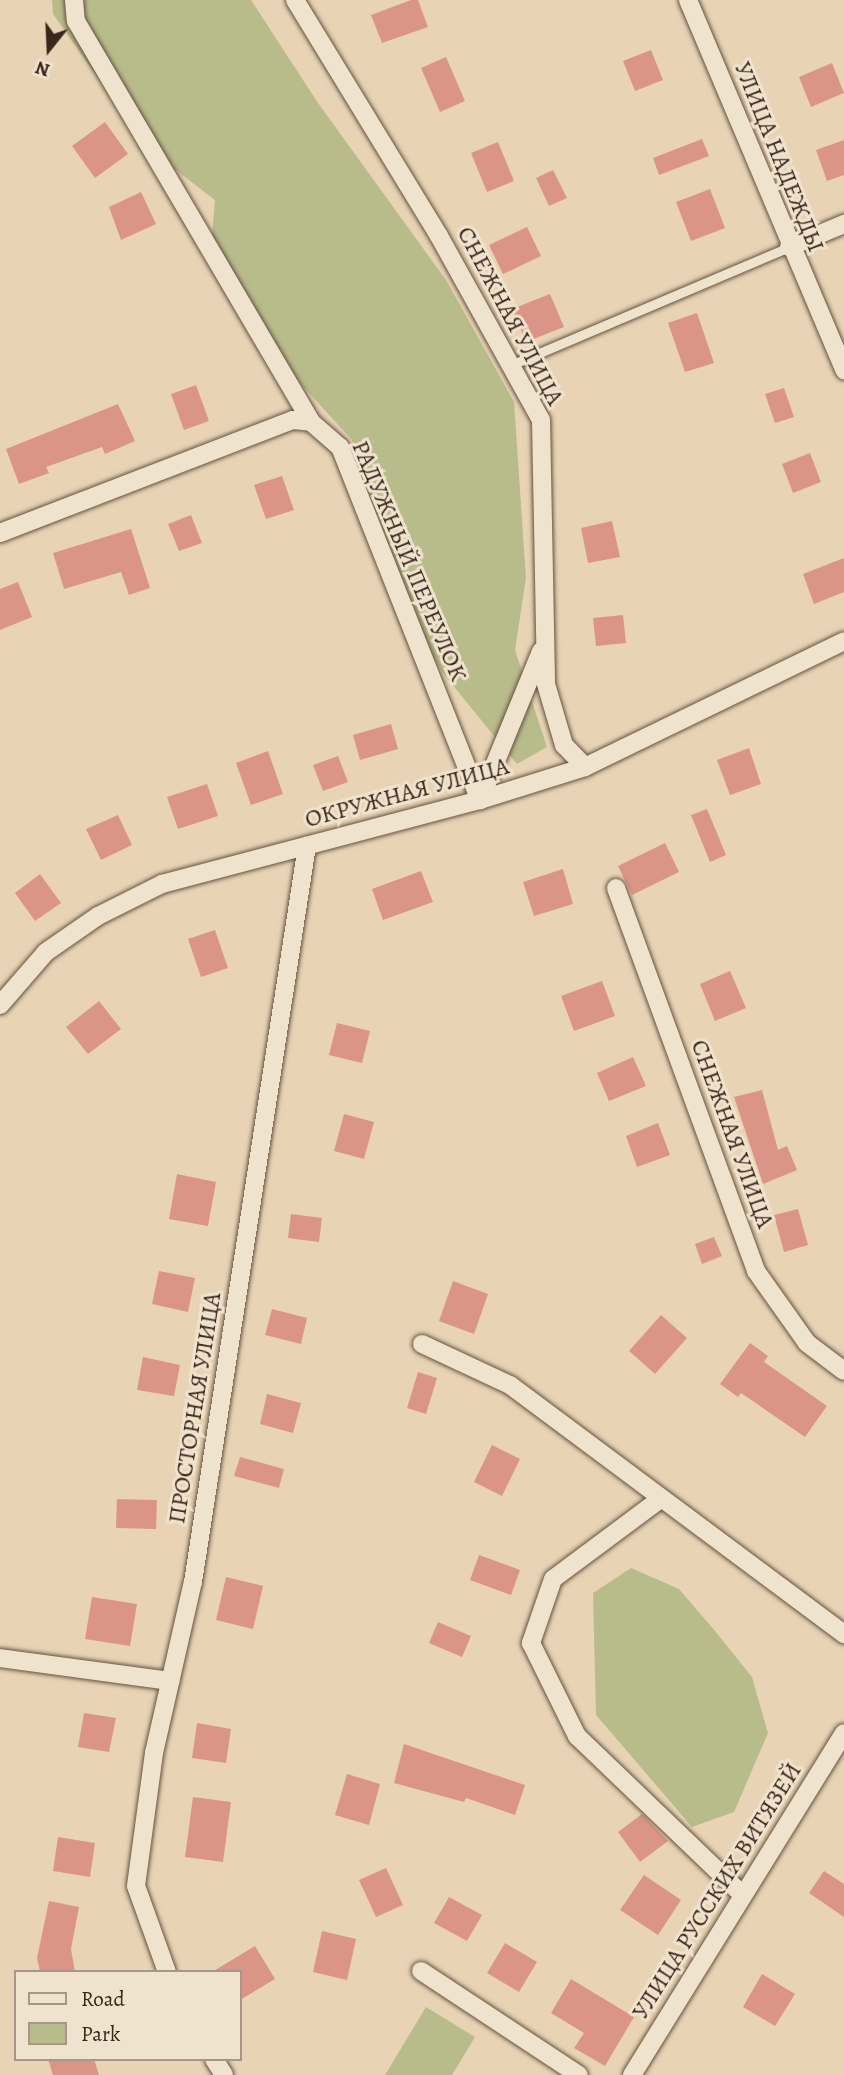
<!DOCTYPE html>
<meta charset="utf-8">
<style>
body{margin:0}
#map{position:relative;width:844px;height:2075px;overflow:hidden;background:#e8d4b4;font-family:Alegreya,serif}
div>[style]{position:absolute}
.green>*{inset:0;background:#b8bc8b}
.building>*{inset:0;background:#db9587}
.roads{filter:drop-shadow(0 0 2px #665241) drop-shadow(0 0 2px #665241)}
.lane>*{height:9px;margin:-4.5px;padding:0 4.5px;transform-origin:4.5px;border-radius:4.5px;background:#f0e3ce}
.street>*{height:18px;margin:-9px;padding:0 9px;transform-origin:9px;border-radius:9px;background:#f0e3ce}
span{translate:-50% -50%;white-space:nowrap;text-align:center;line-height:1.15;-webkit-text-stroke:6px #f0e3ce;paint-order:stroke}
.street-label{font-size:24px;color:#3a261b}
.legend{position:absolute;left:14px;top:1970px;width:228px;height:91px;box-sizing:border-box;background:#f0e3ce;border:2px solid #a79786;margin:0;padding:9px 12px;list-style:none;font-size:21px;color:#3a261b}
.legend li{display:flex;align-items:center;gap:14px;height:35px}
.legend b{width:35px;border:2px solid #a79786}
.north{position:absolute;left:14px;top:14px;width:70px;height:70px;-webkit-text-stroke:5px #f0e3ce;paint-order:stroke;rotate:198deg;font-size:19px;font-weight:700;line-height:28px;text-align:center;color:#3a261b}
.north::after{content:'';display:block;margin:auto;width:24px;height:32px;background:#3a261b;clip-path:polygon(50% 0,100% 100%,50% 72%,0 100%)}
</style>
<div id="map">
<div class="green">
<div style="clip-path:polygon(52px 0,251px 0,318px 103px,446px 280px,514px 402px,526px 578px,515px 650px,547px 747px,517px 764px,442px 672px,383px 573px,352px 440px,278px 359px,210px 259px,215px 200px,147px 148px,53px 14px)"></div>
<div style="clip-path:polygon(631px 1568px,679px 1589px,715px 1631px,752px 1677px,768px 1733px,734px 1812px,692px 1827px,596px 1715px,593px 1593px)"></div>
<div style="clip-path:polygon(426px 2007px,475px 2037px,452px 2075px,385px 2075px)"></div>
</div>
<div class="building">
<div style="clip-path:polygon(411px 0,418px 0,428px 27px,382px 43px,371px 15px)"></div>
<div style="clip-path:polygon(651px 50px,663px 80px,635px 91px,623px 61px)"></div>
<div style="clip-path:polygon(446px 57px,465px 101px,440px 112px,421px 68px)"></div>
<div style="clip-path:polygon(832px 63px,844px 93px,811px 107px,799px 77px)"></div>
<div style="clip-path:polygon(105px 122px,128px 154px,95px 178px,72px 146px)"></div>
<div style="clip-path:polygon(702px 139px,709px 156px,659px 175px,653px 158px)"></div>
<div style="clip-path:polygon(844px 140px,844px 175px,827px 181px,816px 150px)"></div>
<div style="clip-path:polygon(498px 142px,514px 181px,487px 192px,471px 153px)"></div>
<div style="clip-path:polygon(553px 170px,567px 198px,549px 206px,536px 178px)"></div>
<div style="clip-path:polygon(710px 189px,725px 228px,691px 241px,676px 202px)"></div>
<div style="clip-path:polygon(141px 192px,156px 224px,121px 240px,109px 207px)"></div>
<div style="clip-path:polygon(527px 227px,541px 256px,503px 274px,489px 245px)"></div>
<div style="clip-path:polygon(550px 294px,564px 327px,526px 342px,512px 309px)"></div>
<div style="clip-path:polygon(697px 313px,714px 363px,685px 372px,668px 323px)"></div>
<div style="clip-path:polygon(196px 385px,209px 421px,184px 430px,171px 394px)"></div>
<div style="clip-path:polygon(784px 388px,794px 417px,775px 423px,765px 394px)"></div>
<div style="clip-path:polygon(118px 404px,135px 441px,105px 454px,102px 447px,46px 467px,49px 473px,19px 484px,6px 449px)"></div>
<div style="clip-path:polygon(810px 453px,821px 482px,793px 493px,782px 464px)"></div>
<div style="clip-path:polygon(282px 476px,294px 510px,266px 519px,254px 485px)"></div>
<div style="clip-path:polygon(191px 515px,202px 543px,179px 551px,168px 524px)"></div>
<div style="clip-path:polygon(612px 521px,620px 557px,588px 563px,581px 528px)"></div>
<div style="clip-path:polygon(131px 529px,150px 588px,129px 595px,121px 572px,64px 589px,53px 553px)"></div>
<div style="clip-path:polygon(844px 558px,844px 592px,814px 604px,803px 574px)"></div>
<div style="clip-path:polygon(18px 582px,32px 617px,0 630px,0 589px)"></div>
<div style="clip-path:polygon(623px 615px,626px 643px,596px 646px,593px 618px)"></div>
<div style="clip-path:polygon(391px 724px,398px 749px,360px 760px,353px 735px)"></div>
<div style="clip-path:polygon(749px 748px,761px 784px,730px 795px,717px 760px)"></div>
<div style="clip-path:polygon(268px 751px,283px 794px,251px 805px,236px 763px)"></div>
<div style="clip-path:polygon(338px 756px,348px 782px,323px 791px,313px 765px)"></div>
<div style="clip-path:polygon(207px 784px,218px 816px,178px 829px,167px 797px)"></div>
<div style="clip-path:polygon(707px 809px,726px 855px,710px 862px,691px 815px)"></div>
<div style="clip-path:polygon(118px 815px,132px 845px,101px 860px,86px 829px)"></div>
<div style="clip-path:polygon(665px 843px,679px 872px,632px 895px,618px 866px)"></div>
<div style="clip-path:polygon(563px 869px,573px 904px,534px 916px,523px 882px)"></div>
<div style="clip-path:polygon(421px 871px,433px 902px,383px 920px,372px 889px)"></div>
<div style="clip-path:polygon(40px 874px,61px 903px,35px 921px,15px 893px)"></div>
<div style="clip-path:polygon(215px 930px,228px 968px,201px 977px,188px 939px)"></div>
<div style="clip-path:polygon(730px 971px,746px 1008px,715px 1021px,700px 984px)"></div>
<div style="clip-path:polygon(602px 981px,615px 1016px,574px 1031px,561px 996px)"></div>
<div style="clip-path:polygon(99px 1001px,121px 1029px,88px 1054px,66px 1027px)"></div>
<div style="clip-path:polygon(337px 1023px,370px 1031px,362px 1063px,329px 1055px)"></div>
<div style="clip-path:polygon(633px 1057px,646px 1086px,609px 1101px,597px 1073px)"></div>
<div style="clip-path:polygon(762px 1090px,778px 1150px,787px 1146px,797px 1170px,763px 1184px,734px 1097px)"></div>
<div style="clip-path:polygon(344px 1114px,374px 1122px,364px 1159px,334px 1151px)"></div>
<div style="clip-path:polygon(658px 1123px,670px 1155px,637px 1167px,626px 1136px)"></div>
<div style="clip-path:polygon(177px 1174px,216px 1182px,208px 1226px,169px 1219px)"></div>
<div style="clip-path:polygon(798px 1209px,808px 1245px,784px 1252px,774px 1215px)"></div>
<div style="clip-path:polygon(291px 1214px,322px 1218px,319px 1242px,288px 1238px)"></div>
<div style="clip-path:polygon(714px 1237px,722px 1256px,702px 1264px,695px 1244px)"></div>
<div style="clip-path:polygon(159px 1271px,195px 1278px,188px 1312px,152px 1304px)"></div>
<div style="clip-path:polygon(453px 1281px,488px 1294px,474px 1334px,439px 1321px)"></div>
<div style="clip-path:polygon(272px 1309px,307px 1318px,301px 1344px,265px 1335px)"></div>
<div style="clip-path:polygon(661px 1315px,687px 1338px,655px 1374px,629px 1351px)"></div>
<div style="clip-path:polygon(750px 1343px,768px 1356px,764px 1362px,827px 1406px,805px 1437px,741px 1393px,738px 1397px,720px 1384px)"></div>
<div style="clip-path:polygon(143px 1357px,180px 1365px,174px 1396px,137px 1390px)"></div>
<div style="clip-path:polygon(418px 1372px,437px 1378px,426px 1414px,407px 1408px)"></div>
<div style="clip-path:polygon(267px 1394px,301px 1403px,293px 1433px,260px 1424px)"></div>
<div style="clip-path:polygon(492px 1445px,520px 1459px,502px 1496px,474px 1482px)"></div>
<div style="clip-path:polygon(240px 1457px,284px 1469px,279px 1488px,234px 1476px)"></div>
<div style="clip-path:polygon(117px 1499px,157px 1500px,156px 1529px,116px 1528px)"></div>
<div style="clip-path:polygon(479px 1555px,520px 1570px,511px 1595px,470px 1580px)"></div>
<div style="clip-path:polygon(226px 1577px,263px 1586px,253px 1629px,216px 1620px)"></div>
<div style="clip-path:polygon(92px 1597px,137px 1604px,130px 1646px,85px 1639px)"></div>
<div style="clip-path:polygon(438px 1622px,471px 1636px,462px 1657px,429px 1643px)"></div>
<div style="clip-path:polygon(84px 1713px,116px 1718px,109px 1752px,78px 1747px)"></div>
<div style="clip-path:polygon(197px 1723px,231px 1729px,226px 1763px,192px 1758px)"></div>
<div style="clip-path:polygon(404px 1744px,525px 1785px,515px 1815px,466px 1798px,464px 1802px,394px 1783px)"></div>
<div style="clip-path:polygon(347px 1774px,380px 1784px,369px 1825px,335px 1815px)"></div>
<div style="clip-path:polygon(193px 1797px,231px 1802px,223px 1862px,185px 1857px)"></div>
<div style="clip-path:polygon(642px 1814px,668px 1841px,640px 1862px,618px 1832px)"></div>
<div style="clip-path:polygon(58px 1837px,95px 1843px,90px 1877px,53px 1871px)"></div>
<div style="clip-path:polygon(386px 1868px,403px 1905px,376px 1917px,359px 1880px)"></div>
<div style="clip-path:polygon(824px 1871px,844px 1884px,844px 1917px,809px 1893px)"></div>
<div style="clip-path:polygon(644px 1875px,681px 1900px,658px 1935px,620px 1910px)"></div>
<div style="clip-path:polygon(449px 1897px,482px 1915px,467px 1941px,434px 1923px)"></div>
<div style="clip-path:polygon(49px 1901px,79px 1907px,71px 1949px,75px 1972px,40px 1972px,37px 1958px)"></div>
<div style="clip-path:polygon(322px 1931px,356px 1939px,347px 1980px,313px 1972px)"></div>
<div style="clip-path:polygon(505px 1943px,537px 1962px,519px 1992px,487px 1973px)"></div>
<div style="clip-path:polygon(255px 1946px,275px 1979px,240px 2000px,240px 1972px,212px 1972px)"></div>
<div style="clip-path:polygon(762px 1974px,795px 1994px,775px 2026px,743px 2007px)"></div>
<div style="clip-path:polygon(571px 1979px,634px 2017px,605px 2066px,574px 2048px,584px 2033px,551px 2013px)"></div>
<div style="clip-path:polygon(48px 2059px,94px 2059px,99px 2075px,53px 2075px)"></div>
</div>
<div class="roads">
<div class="lane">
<div style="left:511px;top:365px;width:302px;rotate:-23deg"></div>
</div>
<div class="street">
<div style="left:74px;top:0;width:21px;rotate:85deg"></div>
<div style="left:76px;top:21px;width:465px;rotate:59.6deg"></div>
<div style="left:295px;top:0;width:276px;rotate:58.6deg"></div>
<div style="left:439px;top:236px;width:210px;rotate:61deg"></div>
<div style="left:541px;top:420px;width:264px;rotate:88.9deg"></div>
<div style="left:546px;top:684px;width:64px;rotate:73.6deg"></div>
<div style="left:564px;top:745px;width:30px;rotate:46deg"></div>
<div style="left:688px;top:0;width:402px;rotate:67.1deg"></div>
<div style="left:789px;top:247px;width:60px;rotate:-22.7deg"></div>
<div style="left:0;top:533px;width:314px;rotate:-21.1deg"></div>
<div style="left:293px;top:420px;width:18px;rotate:6deg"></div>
<div style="left:311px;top:422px;width:38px;rotate:41deg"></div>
<div style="left:340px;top:447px;width:380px;rotate:68.4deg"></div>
<div style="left:480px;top:800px;width:161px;rotate:-67.7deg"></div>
<div style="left:616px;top:888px;width:408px;rotate:69.9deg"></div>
<div style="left:756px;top:1271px;width:88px;rotate:54.7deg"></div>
<div style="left:807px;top:1343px;width:46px;rotate:37.1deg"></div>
<div style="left:0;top:1005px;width:70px;rotate:-49deg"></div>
<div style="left:46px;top:952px;width:63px;rotate:-34.7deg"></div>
<div style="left:98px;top:916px;width:72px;rotate:-26.6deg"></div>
<div style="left:162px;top:884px;width:329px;rotate:-14.8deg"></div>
<div style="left:480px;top:800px;width:110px;rotate:-17.4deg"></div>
<div style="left:585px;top:767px;width:288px;rotate:-25.9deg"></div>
<div style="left:422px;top:1344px;width:97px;rotate:25deg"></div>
<div style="left:510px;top:1385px;width:417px;rotate:36.7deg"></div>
<div style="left:659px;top:1500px;width:132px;rotate:143.3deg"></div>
<div style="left:553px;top:1579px;width:68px;rotate:109deg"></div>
<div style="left:531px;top:1643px;width:104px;rotate:63.7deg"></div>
<div style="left:577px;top:1736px;width:230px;rotate:43.8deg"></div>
<div style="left:0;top:1658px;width:172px;rotate:7.7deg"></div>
<div style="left:421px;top:1971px;width:189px;rotate:33.4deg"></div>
<div style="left:167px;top:1972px;width:91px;rotate:-109.8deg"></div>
<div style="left:136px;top:1886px;width:134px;rotate:-82.3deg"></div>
<div style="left:154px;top:1753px;width:175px;rotate:-77.2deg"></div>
<div style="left:193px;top:1582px;width:745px;rotate:-81.2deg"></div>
<div style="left:214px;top:2059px;width:19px;rotate:58deg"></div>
<div style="left:632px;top:2075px;width:402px;rotate:-58.2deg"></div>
</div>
</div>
<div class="street-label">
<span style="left:779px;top:157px;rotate:68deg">УЛИЦА НАДЕЖДЫ</span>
<span style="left:510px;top:316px;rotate:62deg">СНЕЖНАЯ УЛИЦА</span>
<span style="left:409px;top:561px;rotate:67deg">РАДУЖНЫЙ ПЕРЕУЛОК</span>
<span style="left:407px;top:793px;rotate:-15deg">ОКРУЖНАЯ УЛИЦА</span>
<span style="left:732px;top:1134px;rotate:70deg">СНЕЖНАЯ УЛИЦА</span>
<span style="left:195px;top:1408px;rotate:-81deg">ПРОСТОРНАЯ УЛИЦА</span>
<span style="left:717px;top:1891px;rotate:-58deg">УЛИЦА РУССКИХ ВИТЯЗЕЙ</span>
</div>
<ul class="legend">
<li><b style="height:9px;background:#f0e3ce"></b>Road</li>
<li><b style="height:19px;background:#b8bc8b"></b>Park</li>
</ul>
<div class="north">N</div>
</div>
